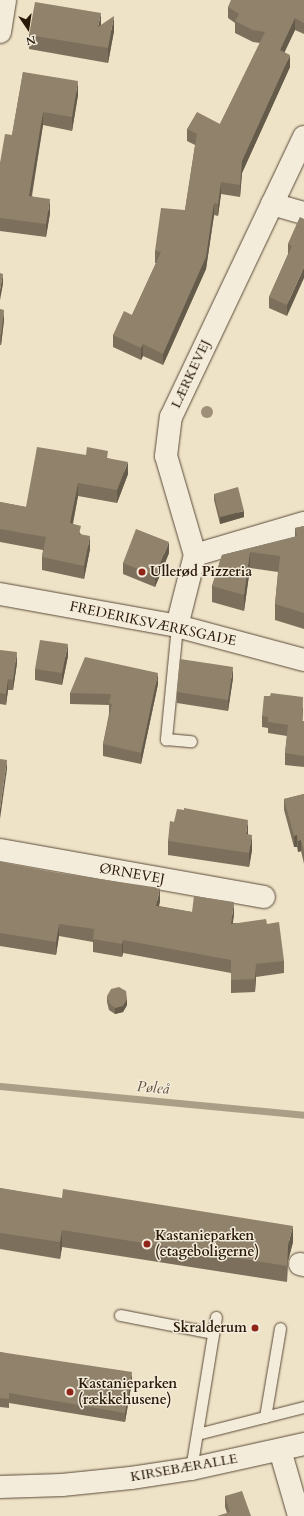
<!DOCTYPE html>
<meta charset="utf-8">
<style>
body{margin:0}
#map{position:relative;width:304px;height:1516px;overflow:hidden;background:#eee2c7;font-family:Cardo,serif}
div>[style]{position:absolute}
.stream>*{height:7px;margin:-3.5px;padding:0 3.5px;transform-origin:3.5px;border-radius:3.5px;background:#ab9e86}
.roads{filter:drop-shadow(0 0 1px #5b4b38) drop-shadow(0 0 1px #5b4b38)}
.service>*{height:11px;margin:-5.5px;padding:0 5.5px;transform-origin:5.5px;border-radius:5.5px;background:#f4ecdb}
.minor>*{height:22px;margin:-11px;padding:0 11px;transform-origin:11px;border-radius:11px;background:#f4ecdb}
.tertiary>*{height:22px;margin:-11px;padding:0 11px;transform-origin:11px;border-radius:11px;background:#f4ecdb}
.trees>*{width:12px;height:12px;margin:-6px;border-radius:50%;background:#9d8f78}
.wall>*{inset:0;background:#7c705c}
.shaded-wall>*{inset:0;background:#655b4b}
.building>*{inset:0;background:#90826b}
.dots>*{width:11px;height:11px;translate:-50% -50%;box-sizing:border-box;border:2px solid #f4ecdb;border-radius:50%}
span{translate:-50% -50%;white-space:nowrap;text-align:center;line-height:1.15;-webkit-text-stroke:3px #f4ecdb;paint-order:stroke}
.street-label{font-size:14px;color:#2a1908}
.poi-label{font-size:14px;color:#2a1908;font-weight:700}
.left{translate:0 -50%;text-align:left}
.right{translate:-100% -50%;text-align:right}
.water-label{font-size:15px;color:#5e4e3a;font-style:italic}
.north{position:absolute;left:8px;top:8px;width:40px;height:40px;-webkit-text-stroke:3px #f4ecdb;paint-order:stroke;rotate:167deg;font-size:11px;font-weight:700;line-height:16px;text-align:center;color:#2a1908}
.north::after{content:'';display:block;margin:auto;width:14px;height:18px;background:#2a1908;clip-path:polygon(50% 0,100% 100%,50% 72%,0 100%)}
</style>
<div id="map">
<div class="stream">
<div style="left:0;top:1086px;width:305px;rotate:5.4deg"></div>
</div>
<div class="roads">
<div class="service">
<div style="left:177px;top:626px;width:114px;rotate:95.6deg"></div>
<div style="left:166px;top:739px;width:25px;rotate:5deg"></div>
<div style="left:120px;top:1315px;width:95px;rotate:11deg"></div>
<div style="left:265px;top:1417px;width:90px;rotate:-80.4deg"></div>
<div style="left:197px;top:1434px;width:110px;rotate:-14.2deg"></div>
<div style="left:191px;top:1469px;width:154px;rotate:-80.7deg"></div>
</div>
<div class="minor">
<div style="left:0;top:32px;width:32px;rotate:-81deg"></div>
<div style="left:272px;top:204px;width:33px;rotate:16deg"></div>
<div style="left:195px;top:555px;width:114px;rotate:-16.4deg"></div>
<div style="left:177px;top:626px;width:73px;rotate:-75.8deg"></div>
<div style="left:195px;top:555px;width:103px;rotate:-106.3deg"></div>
<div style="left:166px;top:456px;width:39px;rotate:-83deg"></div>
<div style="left:171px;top:417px;width:310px;rotate:-64.6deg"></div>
<div style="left:0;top:850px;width:268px;rotate:10.1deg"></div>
<div style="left:300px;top:1264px;width:4px;rotate:14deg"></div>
<div style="left:280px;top:1450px;width:69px;rotate:73.9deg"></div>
</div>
<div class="tertiary">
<div style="left:0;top:594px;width:180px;rotate:10.2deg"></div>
<div style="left:177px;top:626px;width:131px;rotate:15deg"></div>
<div style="left:0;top:1487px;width:62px;rotate:-1.8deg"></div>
<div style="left:62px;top:1485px;width:69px;rotate:-5.8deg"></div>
<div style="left:131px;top:1478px;width:61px;rotate:-8.5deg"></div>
<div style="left:191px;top:1469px;width:116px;rotate:-12.5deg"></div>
</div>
</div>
<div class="trees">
<div style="left:207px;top:412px"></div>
</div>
<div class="wall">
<div style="clip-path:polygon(304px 0,304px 34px,295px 30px,284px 52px,290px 67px,242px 173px,240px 197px,221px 194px,218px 216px,214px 215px,206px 269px,163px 365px,143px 356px,141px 360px,113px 347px,113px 335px,132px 315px,156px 263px,155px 263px,155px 251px,185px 210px,195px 145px,187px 141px,187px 129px,220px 124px,260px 43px,253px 42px,235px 33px,235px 23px,228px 18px,228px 7px)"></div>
<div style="clip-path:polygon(101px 25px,114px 31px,108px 63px,29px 49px,29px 35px)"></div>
<div style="clip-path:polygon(23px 72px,78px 95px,72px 131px,43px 125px,32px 196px,50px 213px,46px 237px,0 231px,0 163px,12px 135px)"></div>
<div style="clip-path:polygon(300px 217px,287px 316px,269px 308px,269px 297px,288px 254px,288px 244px)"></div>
<div style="clip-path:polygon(0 309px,4px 320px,1px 345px,0 345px)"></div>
<div style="clip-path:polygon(108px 458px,128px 474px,117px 503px,78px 496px,73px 524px,81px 534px,90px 549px,84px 579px,42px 570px,42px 557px,43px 550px,0 542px,0 502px,26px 507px)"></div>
<div style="clip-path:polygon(214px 494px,244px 517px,220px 524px,214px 500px)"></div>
<div style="clip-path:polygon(304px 526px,304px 629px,275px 620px,275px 604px,278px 572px,250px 568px,244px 611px,212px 602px,212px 586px,222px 555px,295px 537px,295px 528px)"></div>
<div style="clip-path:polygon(169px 553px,155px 587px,123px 574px,123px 563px)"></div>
<div style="clip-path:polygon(0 650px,17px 663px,13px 690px,8px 690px,6px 705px,0 704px)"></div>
<div style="clip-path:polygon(68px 656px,62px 685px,35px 680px,35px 669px)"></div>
<div style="clip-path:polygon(233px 678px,228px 711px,177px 703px,177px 692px)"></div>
<div style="clip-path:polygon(158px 684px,141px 764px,103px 756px,103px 744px,109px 714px,109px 705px,70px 704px,70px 693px)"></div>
<div style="clip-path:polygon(303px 708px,302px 721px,304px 721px,304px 767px,285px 765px,285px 753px,287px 736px,268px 733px,268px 728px,262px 727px,262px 716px)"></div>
<div style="clip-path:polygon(304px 794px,304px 864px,301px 851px,298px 852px,297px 847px,294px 847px,284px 810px,284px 799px)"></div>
<div style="clip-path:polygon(174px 822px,248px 834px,252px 850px,249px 867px,168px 855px,168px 841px)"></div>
<div style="clip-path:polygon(0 862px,160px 901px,159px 906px,192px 912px,234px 915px,232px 923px,267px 924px,284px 961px,284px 973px,256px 977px,255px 992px,231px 993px,231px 973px,123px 953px,122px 957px,93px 952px,93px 942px,59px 936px,56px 955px,0 946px)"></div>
<div style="clip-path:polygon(107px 996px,127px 1005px,123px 1012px,115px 1014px,109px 1010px,107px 1002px)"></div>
<div style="clip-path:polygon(0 1188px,293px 1242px,288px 1261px,287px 1282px,62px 1247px,60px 1259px,0 1249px)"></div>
<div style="clip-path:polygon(0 1352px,132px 1381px,125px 1422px,9px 1403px,9px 1408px,0 1407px)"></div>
<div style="clip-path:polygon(225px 1496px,251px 1516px,227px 1513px,225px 1507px)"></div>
</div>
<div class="shaded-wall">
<div style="clip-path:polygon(101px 13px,101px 28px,98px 27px)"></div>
<div style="clip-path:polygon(114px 16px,114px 31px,108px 63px,108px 48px)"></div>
<div style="clip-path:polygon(295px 18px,295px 30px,280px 62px,280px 50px)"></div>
<div style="clip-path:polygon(290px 55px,290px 67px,242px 173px,240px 197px,240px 185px,242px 161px)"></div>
<div style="clip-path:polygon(78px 81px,78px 95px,72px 131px,72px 117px)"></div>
<div style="clip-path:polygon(43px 112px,43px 125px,29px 209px,29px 196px)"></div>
<div style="clip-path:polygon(221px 182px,221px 194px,218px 216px,218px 204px)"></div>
<div style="clip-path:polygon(50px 199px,50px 213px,46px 237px,46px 224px)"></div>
<div style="clip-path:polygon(214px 203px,214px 215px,206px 269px,163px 365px,163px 354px)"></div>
<div style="clip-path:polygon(304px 267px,304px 278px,287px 316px,287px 305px)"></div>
<div style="clip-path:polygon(3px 274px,3px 284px,0 300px,0 290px)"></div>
<div style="clip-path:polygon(4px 310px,4px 320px,1px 345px,1px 335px)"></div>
<div style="clip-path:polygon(143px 344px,143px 356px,141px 360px,141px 348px)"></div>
<div style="clip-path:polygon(128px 462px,128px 474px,117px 503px,117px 490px)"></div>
<div style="clip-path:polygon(78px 483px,78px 496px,70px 536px,70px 523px)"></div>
<div style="clip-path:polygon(244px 511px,244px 517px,220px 524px,220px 517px)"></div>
<div style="clip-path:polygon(90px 536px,90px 549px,84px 579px,84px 566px)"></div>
<div style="clip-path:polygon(169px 542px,169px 553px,155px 587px,155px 576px)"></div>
<div style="clip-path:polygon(250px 552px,250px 568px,244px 611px,244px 595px)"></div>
<div style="clip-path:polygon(68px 644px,68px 656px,62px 685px,62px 673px)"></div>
<div style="clip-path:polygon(17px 652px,17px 663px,13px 690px,13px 680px)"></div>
<div style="clip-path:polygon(233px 667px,233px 678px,228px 711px,228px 700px)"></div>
<div style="clip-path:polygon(158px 673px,158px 684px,141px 764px,141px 753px)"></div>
<div style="clip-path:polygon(8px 679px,8px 690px,6px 705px,6px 694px)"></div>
<div style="clip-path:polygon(303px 697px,303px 708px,302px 732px,302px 721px)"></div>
<div style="clip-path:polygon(7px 760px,7px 769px,0 819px,0 809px)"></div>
<div style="clip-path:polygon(248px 820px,248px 835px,246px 834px)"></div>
<div style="clip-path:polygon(252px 835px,252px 850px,249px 867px,249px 853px)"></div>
<div style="clip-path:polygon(297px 835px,297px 847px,294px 847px,294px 836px)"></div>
<div style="clip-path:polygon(301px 840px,301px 851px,298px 852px,298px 841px)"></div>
<div style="clip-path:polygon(160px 888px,160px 901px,156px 919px,156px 906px)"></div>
<div style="clip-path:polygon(234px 902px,234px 915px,231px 936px,231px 924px)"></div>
<div style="clip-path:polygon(59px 924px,59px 936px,56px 955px,56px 942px)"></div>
<div style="clip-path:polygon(123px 940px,123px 953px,122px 957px,122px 944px)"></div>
<div style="clip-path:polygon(256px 964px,256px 977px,255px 992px,255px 979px)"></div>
<div style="clip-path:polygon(127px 999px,127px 1005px,123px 1012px,115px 1014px,115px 1008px)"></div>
<div style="clip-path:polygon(293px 1226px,293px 1242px,288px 1261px,287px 1282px,288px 1245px)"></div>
<div style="clip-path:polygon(62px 1230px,62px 1247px,60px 1259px,60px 1242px)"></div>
<div style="clip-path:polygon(132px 1372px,132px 1381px,125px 1422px,125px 1413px)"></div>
</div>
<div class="building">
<div style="clip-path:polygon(231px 0,304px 0,304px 23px,295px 18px,280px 50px,290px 55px,242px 161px,240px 185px,221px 182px,218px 204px,214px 203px,206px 257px,163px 354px,143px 344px,141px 348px,113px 335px,124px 311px,132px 315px,161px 252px,155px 251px,161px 208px,185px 210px,197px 134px,187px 129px,197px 112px,220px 124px,265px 32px,253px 30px,235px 21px,239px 14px,228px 7px)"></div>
<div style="clip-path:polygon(35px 2px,101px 13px,98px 27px,114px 16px,108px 48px,29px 35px)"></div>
<div style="clip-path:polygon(23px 72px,78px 81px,72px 117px,43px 112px,29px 196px,50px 199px,46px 224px,0 218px,0 163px,5px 134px,12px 135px)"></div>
<div style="clip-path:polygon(300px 217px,304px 219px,304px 267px,287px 305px,269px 297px,292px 246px,288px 244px)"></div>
<div style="clip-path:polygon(0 273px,3px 274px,0 290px)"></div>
<div style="clip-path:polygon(0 309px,4px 310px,1px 335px,0 335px)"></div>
<div style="clip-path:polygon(37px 447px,86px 455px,87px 447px,108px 451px,107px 458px,128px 462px,117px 490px,78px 483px,70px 523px,81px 526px,79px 534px,90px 536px,84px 566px,42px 557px,46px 537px,0 529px,0 502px,26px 507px)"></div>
<div style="clip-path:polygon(238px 487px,244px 511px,220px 517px,214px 494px)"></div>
<div style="clip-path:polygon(304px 526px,304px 613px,275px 604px,280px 556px,250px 552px,244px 595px,212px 586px,222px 555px,297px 536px,295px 528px)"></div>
<div style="clip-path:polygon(136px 529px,169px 542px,155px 576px,123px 563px)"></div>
<div style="clip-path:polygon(40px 640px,68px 644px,62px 673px,35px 669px)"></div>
<div style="clip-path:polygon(0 650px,17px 652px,13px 680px,8px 679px,6px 694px,0 693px)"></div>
<div style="clip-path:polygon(85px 657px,158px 673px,141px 753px,103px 744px,112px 704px,109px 703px,111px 694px,70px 693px)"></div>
<div style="clip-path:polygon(180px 659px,233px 667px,228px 700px,177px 692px)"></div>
<div style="clip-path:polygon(271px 693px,303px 697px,302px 721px,304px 721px,304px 756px,285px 753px,288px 725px,268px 722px,268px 717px,262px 716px,264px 696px,270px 696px)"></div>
<div style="clip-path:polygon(0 759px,7px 760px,0 809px)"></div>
<div style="clip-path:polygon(304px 794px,304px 852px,301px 840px,298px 841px,297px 835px,294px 836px,284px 799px)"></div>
<div style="clip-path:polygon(184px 808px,248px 820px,246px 834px,252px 835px,249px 853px,168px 841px,170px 821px,174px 822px,177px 809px,184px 810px)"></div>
<div style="clip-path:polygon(0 862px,59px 873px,160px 888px,156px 906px,192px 912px,194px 896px,234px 902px,231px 924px,266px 919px,267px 924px,279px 922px,284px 961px,256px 964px,255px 979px,231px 980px,231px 960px,123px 940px,122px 944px,93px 939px,94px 929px,59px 924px,56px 942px,0 933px)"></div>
<div style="clip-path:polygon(119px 987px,126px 991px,127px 999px,123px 1006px,115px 1008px,109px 1003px,107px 996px,111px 989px)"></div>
<div style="clip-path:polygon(0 1188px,62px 1198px,63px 1189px,293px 1226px,288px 1245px,287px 1266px,62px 1230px,60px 1242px,0 1233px)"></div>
<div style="clip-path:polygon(0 1352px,132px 1372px,125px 1413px,9px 1393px,9px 1399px,0 1398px)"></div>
<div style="clip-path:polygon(242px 1491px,251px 1516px,217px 1516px,230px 1512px,225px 1496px)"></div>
</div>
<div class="dots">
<div style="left:142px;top:572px;background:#8f2418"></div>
<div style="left:147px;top:1244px;background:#8f2418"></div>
<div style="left:255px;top:1328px;background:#8f2418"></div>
<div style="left:70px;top:1392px;background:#8f2418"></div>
</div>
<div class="street-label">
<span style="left:191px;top:374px;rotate:-65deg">LÆRKEVEJ</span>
<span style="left:153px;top:624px;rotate:12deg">FREDERIKSVÆRKSGADE</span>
<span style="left:132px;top:874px;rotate:10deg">ØRNEVEJ</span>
<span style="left:184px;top:1468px;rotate:-10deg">KIRSEBÆRALLE</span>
</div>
<div class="poi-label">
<span class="left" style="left:150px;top:572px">Ullerød Pizzeria</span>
<span class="left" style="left:155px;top:1244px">Kastanieparken<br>(etageboligerne)</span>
<span class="right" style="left:247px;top:1328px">Skralderum</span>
<span class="left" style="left:78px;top:1392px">Kastanieparken<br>(rækkehusene)</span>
</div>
<div class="water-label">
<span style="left:153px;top:1088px;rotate:5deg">Pøleå</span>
</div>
<div class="north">N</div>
</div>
